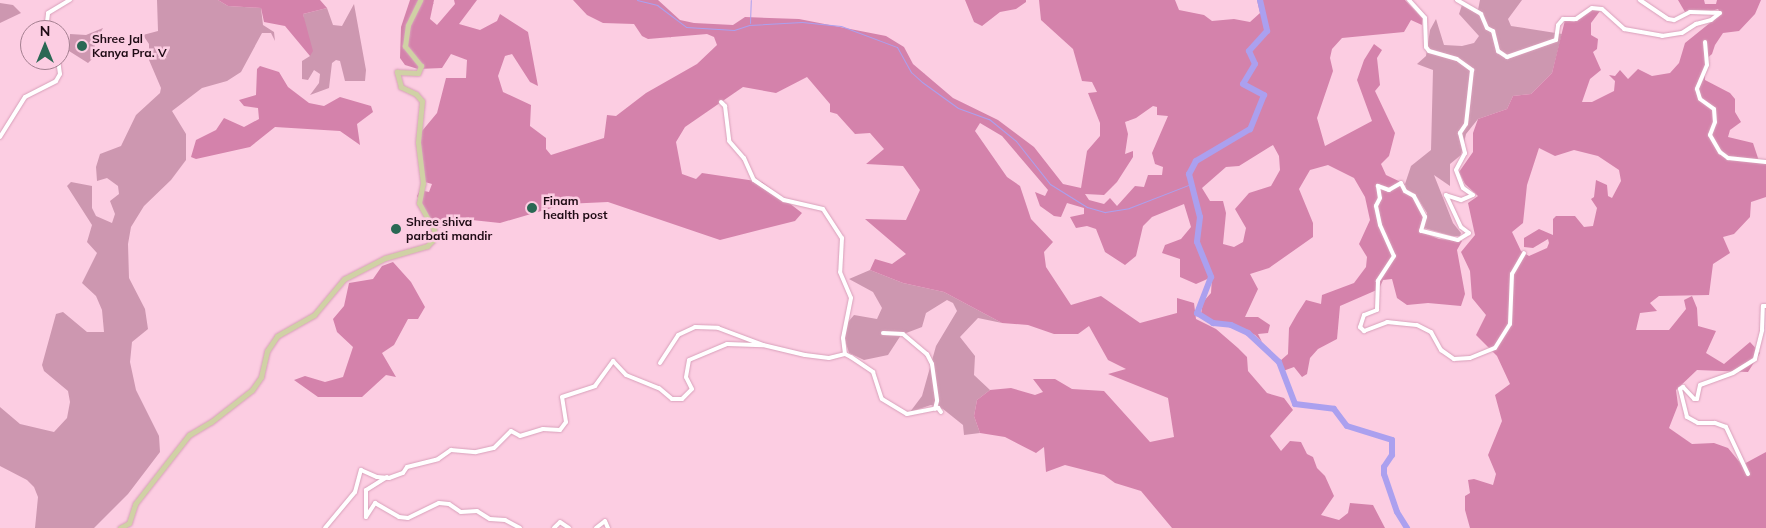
<!DOCTYPE html>
<style>
body{margin:0}
#map{position:relative;width:1766px;height:528px;overflow:hidden;background:#fccde2;font-family:Mulish,sans-serif}
div>[style]{position:absolute}
.green>*{inset:0;background:#cd97b0}
.forest>*{inset:0;background:#d482ab}
.stream>*{height:1px;margin:-0.5px;padding:0 0.5px;transform-origin:0.5px;border-radius:0.5px;background:#aba0ef}
.river>*{height:6px;margin:-3px;padding:0 3px;transform-origin:3px;border-radius:3px;background:#aba0ef}
.roads{filter:drop-shadow(0 0 1px #d8a0ba) drop-shadow(0 0 1px #d8a0ba)}
.minor>*{height:4px;margin:-2px;padding:0 2px;transform-origin:2px;border-radius:2px;background:#fff}
.major>*{height:5px;margin:-2.5px;padding:0 2.5px;transform-origin:2.5px;border-radius:2.5px;background:#d0d1a5}
.dots>*{width:14px;height:14px;translate:-50% -50%;box-sizing:border-box;border:2px solid #fccde2;border-radius:50%}
span{translate:-50% -50%;white-space:nowrap;text-align:center;line-height:1.15;-webkit-text-stroke:5px #fccde2;paint-order:stroke}
.poi-label{font-size:12px;color:#1f0b15;font-weight:700}
.left{translate:0 -50%;text-align:left}
.north{position:absolute;left:20px;top:20px;width:50px;height:50px;box-sizing:border-box;background:#fccde2;border:1px solid #a47f90;border-radius:50%;rotate:0deg;font-size:14px;font-weight:700;line-height:20px;text-align:center;color:#1f0b15}
.north::after{content:'';display:block;margin:auto;width:18px;height:22px;background:#2a6854;clip-path:polygon(50% 0,100% 100%,50% 72%,0 100%)}
</style>
<div id="map">
<div class="green">
<div style="clip-path:polygon(157px 0,218px 0,228px 6px,261px 8px,263px 25px,274px 32px,275px 41px,271px 33px,262px 33px,241px 72px,227px 81px,202px 88px,172px 111px,186px 134px,186px 160px,171px 180px,144px 206px,131px 227px,128px 244px,129px 278px,145px 309px,148px 329px,132px 342px,130px 362px,136px 390px,159px 436px,160px 452px,128px 494px,94px 528px,35px 528px,38px 497px,34px 487px,27px 480px,0 466px,0 407px,20px 424px,54px 432px,67px 418px,70px 402px,68px 391px,44px 371px,42px 365px,56px 314px,63px 312px,87px 332px,104px 332px,102px 310px,96px 296px,82px 283px,97px 253px,87px 242px,92px 225px,67px 186px,71px 182px,92px 186px,92px 208px,96px 216px,112px 223px,115px 214px,110px 201px,119px 194px,118px 186px,107px 178px,97px 181px,96px 167px,100px 154px,121px 146px,136px 115px,160px 93px,161px 88px,149px 60px,149px 44px,143px 35px,158px 31px)"></div>
<div style="clip-path:polygon(1480px 0,1522px 0,1508px 19px,1511px 26px,1562px 34px,1552px 73px,1531px 94px,1513px 96px,1507px 109px,1478px 119px,1466px 134px,1461px 155px,1450px 164px,1450px 186px,1434px 175px,1453px 223px,1461px 233px,1460px 236px,1452px 236px,1424px 228px,1427px 213px,1415px 194px,1406px 189px,1405px 184px,1411px 166px,1431px 150px,1433px 70px,1417px 64px,1426px 56px,1430px 30px,1436px 19px,1444px 45px,1462px 46px,1474px 43px,1479px 36px,1459px 14px,1463px 2px,1478px 10px)"></div>
<div style="clip-path:polygon(0 3px,13px 5px,21px 13px,0 23px)"></div>
<div style="clip-path:polygon(354px 4px,366px 70px,365px 81px,345px 81px,340px 61px,336px 60px,332px 63px,329px 88px,310px 95px,319px 83px,320px 74px,314px 70px,308px 80px,302px 79px,302px 61px,310px 56px,303px 14px,327px 8px,333px 25px,342px 26px)"></div>
<div style="clip-path:polygon(103px 28px,95px 43px,94px 57px,88px 63px,69px 51px,70px 34px,86px 35px)"></div>
<div style="clip-path:polygon(870px 270px,903px 283px,944px 292px,1002px 323px,978px 318px,960px 337px,975px 356px,974px 375px,990px 390px,977px 400px,974px 416px,980px 433px,964px 435px,963px 425px,943px 409px,931px 405px,910px 412px,922px 396px,936px 346px,957px 311px,953px 303px,947px 300px,926px 313px,922px 327px,901px 335px,888px 355px,864px 360px,849px 353px,844px 337px,848px 322px,854px 315px,877px 319px,882px 308px,873px 292px,849px 279px)"></div>
</div>
<div class="forest">
<div style="clip-path:polygon(218px 0,320px 0,327px 8px,303px 14px,313px 51px,310px 56px,285px 26px,264px 22px,261px 8px,228px 6px)"></div>
<div style="clip-path:polygon(evenodd,410px 0,434px 0,430px 19px,437px 25px,455px 4px,454px 0,477px 0,459px 24px,480px 30px,497px 21px,500px 14px,528px 32px,538px 86px,530px 82px,512px 54px,505px 56px,498px 76px,503px 92px,531px 105px,530px 126px,546px 138px,546px 149px,551px 155px,604px 138px,607px 115px,616px 116px,646px 93px,697px 64px,717px 45px,714px 37px,707px 34px,648px 39px,642px 36px,634px 24px,603px 23px,587px 15px,573px 0,658px 0,680px 20px,694px 23px,733px 25px,745px 17px,799px 19px,886px 36px,904px 47px,913px 64px,953px 98px,998px 120px,1034px 147px,1063px 184px,1081px 188px,1087px 151px,1100px 136px,1100px 123px,1088px 93px,1097px 92px,1092px 82px,1082px 81px,1073px 49px,1041px 20px,1039px 0,1175px 0,1179px 10px,1204px 15px,1212px 21px,1234px 19px,1250px 22px,1260px 13px,1257px 0,1405px 0,1422px 18px,1422px 25px,1411px 20px,1404px 32px,1342px 38px,1332px 49px,1330px 58px,1333px 71px,1317px 118px,1325px 146px,1372px 121px,1357px 80px,1364px 60px,1374px 44px,1382px 50px,1377px 58px,1380px 85px,1375px 91px,1395px 133px,1389px 156px,1381px 164px,1386px 175px,1405px 184px,1402px 190px,1413px 197px,1423px 217px,1419px 231px,1439px 239px,1462px 241px,1457px 250px,1465px 294px,1461px 306px,1428px 303px,1407px 305px,1397px 298px,1392px 279px,1383px 280px,1379px 289px,1340px 306px,1337px 339px,1318px 349px,1310px 358px,1307px 374px,1302px 377px,1294px 367px,1283px 371px,1280px 361px,1288px 354px,1289px 328px,1297px 314px,1306px 300px,1321px 304px,1322px 295px,1354px 283px,1366px 267px,1367px 257px,1359px 244px,1370px 220px,1365px 197px,1354px 178px,1328px 165px,1310px 170px,1299px 189px,1313px 223px,1313px 237px,1269px 268px,1250px 274px,1258px 289px,1245px 317px,1258px 317px,1270px 325px,1268px 333px,1258px 334px,1262px 342px,1255px 335px,1231px 324px,1213px 322px,1201px 314px,1203px 302px,1211px 293px,1212px 277px,1196px 284px,1180px 277px,1180px 259px,1162px 253px,1165px 245px,1181px 239px,1191px 227px,1184px 204px,1152px 217px,1143px 226px,1136px 256px,1125px 265px,1105px 252px,1096px 229px,1087px 226px,1076px 228px,1070px 217px,1084px 214px,1084px 208px,1067px 203px,1061px 217px,1054px 216px,1040px 206px,1035px 192px,1045px 196px,1048px 190px,1002px 136px,980px 123px,975px 131px,1007px 177px,1020px 186px,1031px 219px,1053px 242px,1044px 252px,1046px 267px,1071px 305px,1101px 296px,1140px 323px,1177px 313px,1177px 298px,1194px 303px,1196px 319px,1216px 329px,1238px 348px,1247px 357px,1248px 371px,1267px 393px,1284px 398px,1293px 410px,1270px 436px,1281px 451px,1290px 441px,1301px 442px,1307px 454px,1313px 457px,1317px 468px,1325px 476px,1334px 496px,1321px 515px,1339px 520px,1348px 513px,1350px 503px,1373px 505px,1385px 528px,1172px 528px,1141px 491px,1115px 483px,1104px 475px,1065px 465px,1046px 472px,1044px 447px,1036px 453px,1005px 437px,980px 433px,974px 416px,977px 400px,990px 390px,1011px 388px,1035px 395px,1043px 392px,1033px 379px,1055px 379px,1072px 389px,1104px 391px,1150px 442px,1174px 437px,1168px 398px,1108px 374px,1126px 369px,1108px 360px,1089px 326px,1078px 334px,1054px 334px,1028px 325px,1002px 323px,944px 292px,903px 283px,870px 270px,875px 259px,892px 264px,906px 254px,865px 219px,906px 220px,920px 190px,903px 166px,866px 164px,884px 149px,870px 133px,855px 134px,837px 114px,830px 112px,830px 104px,807px 77px,776px 93px,743px 87px,685px 127px,676px 142px,682px 174px,696px 179px,702px 173px,762px 182px,802px 213px,795px 221px,720px 240px,608px 202px,565px 204px,500px 223px,472px 220px,433px 229px,417px 196px,420px 190px,429px 192px,432px 184px,425px 182px,417px 137px,437px 113px,446px 78px,466px 78px,467px 60px,451px 54px,442px 68px,418px 69px,405px 65px,400px 58px,401px 27px,410px 0,1153px 106px,1157px 107px,1157px 115px,1168px 116px,1152px 153px,1155px 164px,1163px 167px,1162px 175px,1148px 175px,1144px 187px,1135px 186px,1117px 206px,1110px 198px,1104px 204px,1089px 200px,1085px 194px,1104px 195px,1117px 182px,1133px 157px,1133px 151px,1125px 154px,1128px 134px,1125px 122px,1136px 118px,1153px 106px,410px 0,1273px 145px,1279px 156px,1280px 170px,1271px 186px,1249px 193px,1235px 209px,1246px 228px,1243px 242px,1234px 247px,1223px 244px,1226px 213px,1223px 201px,1210px 201px,1202px 188px,1226px 167px,1239px 166px,1273px 145px)"></div>
<div style="clip-path:polygon(965px 0,1026px 0,1026px 2px,1016px 9px,1000px 12px,982px 26px,974px 22px)"></div>
<div style="clip-path:polygon(evenodd,1678px 0,1704px 0,1705px 4px,1716px 4px,1717px 0,1761px 0,1755px 14px,1739px 31px,1723px 33px,1715px 45px,1712px 54px,1705px 60px,1705px 80px,1730px 93px,1735px 99px,1735px 112px,1741px 122px,1730px 130px,1728px 137px,1753px 143px,1759px 161px,1766px 161px,1766px 197px,1751px 202px,1750px 217px,1734px 234px,1723px 237px,1730px 253px,1713px 264px,1709px 295px,1659px 296px,1650px 303px,1657px 311px,1640px 313px,1636px 330px,1669px 330px,1686px 309px,1684px 300px,1692px 296px,1697px 308px,1698px 326px,1716px 331px,1706px 353px,1724px 364px,1750px 342px,1760px 353px,1748px 372px,1697px 370px,1676px 390px,1678px 405px,1669px 428px,1692px 444px,1714px 443px,1728px 448px,1742px 465px,1766px 452px,1766px 528px,1470px 528px,1465px 510px,1465px 496px,1470px 493px,1468px 480px,1474px 479px,1493px 485px,1496px 474px,1488px 455px,1502px 421px,1495px 395px,1510px 384px,1497px 356px,1476px 335px,1486px 315px,1472px 298px,1470px 271px,1461px 252px,1475px 235px,1468px 203px,1478px 196px,1465px 184px,1459px 172px,1473px 152px,1473px 133px,1478px 119px,1507px 109px,1513px 96px,1531px 94px,1552px 73px,1565px 20px,1574px 22px,1594px 9px,1600px 11px,1591px 23px,1591px 35px,1598px 39px,1597px 49px,1593px 52px,1601px 70px,1590px 79px,1582px 102px,1592px 102px,1614px 91px,1615px 81px,1609px 75px,1615px 76px,1620px 70px,1628px 79px,1638px 69px,1652px 76px,1670px 73px,1679px 63px,1685px 43px,1721px 14px,1718px 9px,1701px 14px,1685px 12px,1678px 0,1539px 148px,1555px 156px,1574px 150px,1598px 156px,1619px 170px,1621px 181px,1612px 198px,1608px 196px,1607px 185px,1596px 180px,1594px 197px,1591px 199px,1597px 208px,1593px 226px,1584px 227px,1575px 216px,1556px 216px,1553px 219px,1553px 235px,1539px 229px,1524px 238px,1524px 247px,1533px 248px,1548px 239px,1549px 243px,1547px 248px,1529px 256px,1521px 251px,1512px 232px,1523px 223px,1527px 185px,1539px 148px)"></div>
<div style="clip-path:polygon(260px 66px,279px 72px,288px 87px,309px 103px,324px 106px,340px 97px,371px 106px,373px 112px,357px 124px,360px 145px,340px 131px,275px 127px,250px 147px,196px 159px,191px 157px,196px 140px,216px 130px,224px 118px,244px 127px,259px 119px,258px 108px,244px 106px,239px 100px,256px 95px,257px 69px)"></div>
<div style="clip-path:polygon(393px 262px,411px 282px,425px 307px,418px 319px,408px 319px,394px 345px,382px 353px,396px 377px,386px 375px,362px 397px,318px 397px,294px 380px,305px 376px,325px 382px,343px 377px,353px 347px,337px 332px,333px 319px,344px 306px,349px 283px,373px 279px,382px 266px)"></div>
</div>
<div class="stream">
<div style="left:637px;top:0;width:21px;rotate:14deg"></div>
<div style="left:657px;top:5px;width:36px;rotate:37deg"></div>
<div style="left:686px;top:27px;width:48px;rotate:3.6deg"></div>
<div style="left:734px;top:30px;width:16px;rotate:-18deg"></div>
<div style="left:749px;top:25px;width:53px;rotate:-3.2deg"></div>
<div style="left:802px;top:22px;width:39px;rotate:6deg"></div>
<div style="left:841px;top:26px;width:60px;rotate:20.6deg"></div>
<div style="left:897px;top:47px;width:29px;rotate:61deg"></div>
<div style="left:911px;top:72px;width:15px;rotate:42deg"></div>
<div style="left:922px;top:82px;width:44px;rotate:35.8deg"></div>
<div style="left:958px;top:108px;width:33px;rotate:20deg"></div>
<div style="left:989px;top:119px;width:35px;rotate:39deg"></div>
<div style="left:1016px;top:141px;width:55px;rotate:51.7deg"></div>
<div style="left:1050px;top:184px;width:44px;rotate:31.9deg"></div>
<div style="left:1087px;top:207px;width:19px;rotate:16deg"></div>
<div style="left:1105px;top:212px;width:24px;rotate:-9deg"></div>
<div style="left:1129px;top:208px;width:66px;rotate:-21.2deg"></div>
<div style="left:750px;top:23px;width:23px;rotate:-88deg"></div>
</div>
<div class="river">
<div style="left:1260px;top:0;width:32px;rotate:77deg"></div>
<div style="left:1267px;top:31px;width:27px;rotate:132deg"></div>
<div style="left:1249px;top:51px;width:14px;rotate:65deg"></div>
<div style="left:1255px;top:64px;width:23px;rotate:121deg"></div>
<div style="left:1243px;top:84px;width:24px;rotate:28deg"></div>
<div style="left:1264px;top:95px;width:37px;rotate:112deg"></div>
<div style="left:1250px;top:129px;width:63px;rotate:149.3deg"></div>
<div style="left:1196px;top:161px;width:15px;rotate:118deg"></div>
<div style="left:1189px;top:174px;width:44px;rotate:75.7deg"></div>
<div style="left:1200px;top:217px;width:25px;rotate:97deg"></div>
<div style="left:1197px;top:242px;width:38px;rotate:68deg"></div>
<div style="left:1211px;top:277px;width:39px;rotate:111deg"></div>
<div style="left:1197px;top:313px;width:19px;rotate:32deg"></div>
<div style="left:1213px;top:323px;width:18px;rotate:6deg"></div>
<div style="left:1231px;top:325px;width:19px;rotate:25deg"></div>
<div style="left:1248px;top:333px;width:42px;rotate:43.1deg"></div>
<div style="left:1279px;top:362px;width:45px;rotate:69.1deg"></div>
<div style="left:1295px;top:404px;width:39px;rotate:7deg"></div>
<div style="left:1334px;top:409px;width:21px;rotate:53deg"></div>
<div style="left:1347px;top:426px;width:47px;rotate:17.3deg"></div>
<div style="left:1392px;top:440px;width:15px;rotate:90deg"></div>
<div style="left:1392px;top:455px;width:14px;rotate:124deg"></div>
<div style="left:1384px;top:467px;width:7px;rotate:90deg"></div>
<div style="left:1384px;top:474px;width:40px;rotate:71.1deg"></div>
<div style="left:1397px;top:512px;width:19px;rotate:58deg"></div>
</div>
<div class="roads">
<div class="minor">
<div style="left:1409px;top:0;width:24px;rotate:48deg"></div>
<div style="left:1425px;top:18px;width:29px;rotate:88deg"></div>
<div style="left:1426px;top:47px;width:5px;rotate:53deg"></div>
<div style="left:1429px;top:51px;width:29px;rotate:16deg"></div>
<div style="left:1457px;top:59px;width:19px;rotate:36deg"></div>
<div style="left:1472px;top:70px;width:54px;rotate:96.3deg"></div>
<div style="left:1466px;top:124px;width:11px;rotate:124deg"></div>
<div style="left:1460px;top:133px;width:21px;rotate:76deg"></div>
<div style="left:1465px;top:153px;width:19px;rotate:118deg"></div>
<div style="left:1456px;top:170px;width:19px;rotate:69deg"></div>
<div style="left:1463px;top:188px;width:12px;rotate:35deg"></div>
<div style="left:1473px;top:195px;width:13px;rotate:157deg"></div>
<div style="left:1461px;top:200px;width:16px;rotate:-162deg"></div>
<div style="left:1446px;top:195px;width:35px;rotate:65deg"></div>
<div style="left:1461px;top:227px;width:10px;rotate:37deg"></div>
<div style="left:1469px;top:233px;width:13px;rotate:148deg"></div>
<div style="left:1458px;top:240px;width:38px;rotate:-166deg"></div>
<div style="left:1421px;top:231px;width:15px;rotate:-74deg"></div>
<div style="left:1425px;top:217px;width:24px;rotate:-118deg"></div>
<div style="left:1414px;top:196px;width:10px;rotate:-151deg"></div>
<div style="left:1405px;top:191px;width:9px;rotate:-117deg"></div>
<div style="left:1401px;top:183px;width:14px;rotate:150deg"></div>
<div style="left:1389px;top:190px;width:12px;rotate:-160deg"></div>
<div style="left:1378px;top:186px;width:12px;rotate:81deg"></div>
<div style="left:1380px;top:198px;width:9px;rotate:117deg"></div>
<div style="left:1376px;top:206px;width:19px;rotate:78deg"></div>
<div style="left:1380px;top:225px;width:34px;rotate:66deg"></div>
<div style="left:1394px;top:256px;width:30px;rotate:123deg"></div>
<div style="left:1378px;top:281px;width:29px;rotate:92deg"></div>
<div style="left:1377px;top:310px;width:14px;rotate:159deg"></div>
<div style="left:1364px;top:315px;width:13px;rotate:108deg"></div>
<div style="left:1360px;top:327px;width:6px;rotate:45deg"></div>
<div style="left:1364px;top:331px;width:25px;rotate:-21deg"></div>
<div style="left:1387px;top:322px;width:30px;rotate:6deg"></div>
<div style="left:1417px;top:325px;width:16px;rotate:27deg"></div>
<div style="left:1431px;top:332px;width:21px;rotate:61deg"></div>
<div style="left:1441px;top:350px;width:16px;rotate:35deg"></div>
<div style="left:1454px;top:359px;width:16px;rotate:-4deg"></div>
<div style="left:1470px;top:358px;width:27px;rotate:-22deg"></div>
<div style="left:1495px;top:348px;width:28px;rotate:-58deg"></div>
<div style="left:1510px;top:324px;width:50px;rotate:-87.7deg"></div>
<div style="left:1512px;top:274px;width:24px;rotate:-60deg"></div>
<div style="left:1457px;top:0;width:28px;rotate:30deg"></div>
<div style="left:1481px;top:14px;width:15px;rotate:67deg"></div>
<div style="left:1487px;top:28px;width:7px;rotate:27deg"></div>
<div style="left:1493px;top:31px;width:21px;rotate:76deg"></div>
<div style="left:1498px;top:51px;width:11px;rotate:34deg"></div>
<div style="left:1507px;top:57px;width:52px;rotate:-19.1deg"></div>
<div style="left:1556px;top:40px;width:15px;rotate:-82deg"></div>
<div style="left:1558px;top:25px;width:8px;rotate:-50deg"></div>
<div style="left:1563px;top:19px;width:13px"></div>
<div style="left:1576px;top:19px;width:19px;rotate:-35deg"></div>
<div style="left:1592px;top:8px;width:10px;rotate:6deg"></div>
<div style="left:1602px;top:9px;width:30px;rotate:42deg"></div>
<div style="left:1624px;top:29px;width:39px;rotate:10deg"></div>
<div style="left:1662px;top:36px;width:20px;rotate:-9deg"></div>
<div style="left:1682px;top:33px;width:17px;rotate:-33deg"></div>
<div style="left:1696px;top:24px;width:16px;rotate:-15deg"></div>
<div style="left:1711px;top:20px;width:11px;rotate:-38deg"></div>
<div style="left:1720px;top:13px;width:30px;rotate:-178deg"></div>
<div style="left:1690px;top:12px;width:18px;rotate:153deg"></div>
<div style="left:1674px;top:20px;width:6px;rotate:-171deg"></div>
<div style="left:1668px;top:19px;width:34px;rotate:-146deg"></div>
<div style="left:46px;top:30px;width:17px;rotate:-83deg"></div>
<div style="left:48px;top:13px;width:26px;rotate:-31deg"></div>
<div style="left:1705px;top:42px;width:23px;rotate:85deg"></div>
<div style="left:1707px;top:65px;width:26px;rotate:113deg"></div>
<div style="left:1697px;top:89px;width:10px;rotate:73deg"></div>
<div style="left:1700px;top:99px;width:17px;rotate:36deg"></div>
<div style="left:1714px;top:109px;width:13px;rotate:86deg"></div>
<div style="left:1715px;top:122px;width:14px;rotate:111deg"></div>
<div style="left:1710px;top:135px;width:20px;rotate:60deg"></div>
<div style="left:1720px;top:152px;width:10px;rotate:37deg"></div>
<div style="left:1728px;top:158px;width:38px;rotate:6deg"></div>
<div style="left:721px;top:102px;width:6px;rotate:45deg"></div>
<div style="left:725px;top:106px;width:35px;rotate:83deg"></div>
<div style="left:729px;top:141px;width:23px;rotate:49deg"></div>
<div style="left:744px;top:158px;width:24px;rotate:66deg"></div>
<div style="left:754px;top:180px;width:36px;rotate:34deg"></div>
<div style="left:784px;top:200px;width:40px;rotate:13deg"></div>
<div style="left:823px;top:209px;width:35px;rotate:57deg"></div>
<div style="left:842px;top:238px;width:34px;rotate:93deg"></div>
<div style="left:840px;top:272px;width:28px;rotate:67deg"></div>
<div style="left:851px;top:298px;width:41px;rotate:101.3deg"></div>
<div style="left:843px;top:338px;width:16px;rotate:83deg"></div>
<div style="left:0;top:137px;width:47px;rotate:-58deg"></div>
<div style="left:25px;top:97px;width:35px;rotate:-27deg"></div>
<div style="left:56px;top:81px;width:8px;rotate:-60deg"></div>
<div style="left:60px;top:74px;width:14px;rotate:-98deg"></div>
<div style="left:883px;top:333px;width:20px;rotate:3deg"></div>
<div style="left:903px;top:334px;width:31px;rotate:40deg"></div>
<div style="left:927px;top:354px;width:11px;rotate:63deg"></div>
<div style="left:932px;top:364px;width:37px;rotate:82deg"></div>
<div style="left:937px;top:401px;width:8px;rotate:104deg"></div>
<div style="left:660px;top:363px;width:33px;rotate:-57deg"></div>
<div style="left:678px;top:335px;width:19px;rotate:-25deg"></div>
<div style="left:695px;top:327px;width:23px;rotate:2deg"></div>
<div style="left:718px;top:328px;width:48px;rotate:20.7deg"></div>
<div style="left:763px;top:345px;width:43px;rotate:13.4deg"></div>
<div style="left:805px;top:355px;width:24px;rotate:7deg"></div>
<div style="left:829px;top:358px;width:16px;rotate:-14deg"></div>
<div style="left:845px;top:354px;width:7px;rotate:27deg"></div>
<div style="left:851px;top:357px;width:27px;rotate:34deg"></div>
<div style="left:873px;top:372px;width:28px;rotate:72deg"></div>
<div style="left:882px;top:399px;width:29px;rotate:31deg"></div>
<div style="left:907px;top:414px;width:32px;rotate:-11deg"></div>
<div style="left:938px;top:408px;width:5px;rotate:53deg"></div>
<div style="left:1748px;top:474px;width:52px;rotate:-115.1deg"></div>
<div style="left:1726px;top:427px;width:12px;rotate:-160deg"></div>
<div style="left:1715px;top:423px;width:17px;rotate:180deg"></div>
<div style="left:1698px;top:423px;width:13px;rotate:-151deg"></div>
<div style="left:1687px;top:417px;width:29px;rotate:-104deg"></div>
<div style="left:1680px;top:389px;width:4px;rotate:-34deg"></div>
<div style="left:1683px;top:387px;width:16px;rotate:47deg"></div>
<div style="left:1694px;top:399px;width:3px"></div>
<div style="left:1697px;top:399px;width:14px;rotate:-78deg"></div>
<div style="left:1700px;top:385px;width:35px;rotate:-20deg"></div>
<div style="left:1733px;top:373px;width:26px;rotate:-32deg"></div>
<div style="left:1755px;top:359px;width:30px;rotate:-76deg"></div>
<div style="left:1762px;top:330px;width:24px;rotate:-88deg"></div>
<div style="left:1763px;top:306px;width:3px"></div>
<div style="left:387px;top:477px;width:25px;rotate:148deg"></div>
<div style="left:366px;top:490px;width:27px;rotate:90deg"></div>
<div style="left:366px;top:517px;width:17px;rotate:-57deg"></div>
<div style="left:375px;top:503px;width:28px;rotate:30deg"></div>
<div style="left:399px;top:517px;width:9px;rotate:6deg"></div>
<div style="left:408px;top:518px;width:34px;rotate:-26deg"></div>
<div style="left:439px;top:503px;width:10px;rotate:6deg"></div>
<div style="left:449px;top:504px;width:14px;rotate:34deg"></div>
<div style="left:461px;top:512px;width:16px;rotate:-4deg"></div>
<div style="left:477px;top:511px;width:15px;rotate:32deg"></div>
<div style="left:490px;top:519px;width:15px;rotate:4deg"></div>
<div style="left:505px;top:520px;width:17px;rotate:28deg"></div>
<div style="left:325px;top:528px;width:47px;rotate:-50.2deg"></div>
<div style="left:355px;top:492px;width:23px;rotate:-75deg"></div>
<div style="left:361px;top:470px;width:17px;rotate:24deg"></div>
<div style="left:377px;top:477px;width:12px;rotate:5deg"></div>
<div style="left:389px;top:478px;width:15px;rotate:-20deg"></div>
<div style="left:403px;top:473px;width:7px;rotate:-56deg"></div>
<div style="left:407px;top:467px;width:32px;rotate:-14deg"></div>
<div style="left:438px;top:459px;width:16px;rotate:-35deg"></div>
<div style="left:451px;top:450px;width:25px;rotate:5deg"></div>
<div style="left:476px;top:452px;width:18px;rotate:-13deg"></div>
<div style="left:494px;top:448px;width:24px;rotate:-45deg"></div>
<div style="left:511px;top:431px;width:10px;rotate:29deg"></div>
<div style="left:520px;top:436px;width:24px;rotate:-17deg"></div>
<div style="left:543px;top:429px;width:17px;rotate:3deg"></div>
<div style="left:560px;top:430px;width:10px;rotate:-53deg"></div>
<div style="left:566px;top:422px;width:25px;rotate:-99deg"></div>
<div style="left:562px;top:397px;width:35px;rotate:-18deg"></div>
<div style="left:595px;top:386px;width:31px;rotate:-54deg"></div>
<div style="left:613px;top:361px;width:19px;rotate:47deg"></div>
<div style="left:626px;top:375px;width:35px;rotate:22deg"></div>
<div style="left:659px;top:388px;width:17px;rotate:40deg"></div>
<div style="left:672px;top:399px;width:10px"></div>
<div style="left:682px;top:399px;width:14px;rotate:-45deg"></div>
<div style="left:692px;top:389px;width:13px;rotate:-117deg"></div>
<div style="left:686px;top:377px;width:17px;rotate:-80deg"></div>
<div style="left:689px;top:360px;width:41px;rotate:-22.8deg"></div>
<div style="left:727px;top:344px;width:36px;rotate:2deg"></div>
<div style="left:554px;top:528px;width:8px;rotate:-45deg"></div>
<div style="left:560px;top:522px;width:11px;rotate:34deg"></div>
<div style="left:596px;top:528px;width:11px;rotate:-38deg"></div>
<div style="left:605px;top:521px;width:8px;rotate:67deg"></div>
</div>
<div class="major">
<div style="left:120px;top:528px;width:10px;rotate:-29deg"></div>
<div style="left:129px;top:523px;width:20px;rotate:-72deg"></div>
<div style="left:135px;top:504px;width:88px;rotate:-52deg"></div>
<div style="left:189px;top:435px;width:26px;rotate:-31deg"></div>
<div style="left:211px;top:422px;width:52px;rotate:-38deg"></div>
<div style="left:252px;top:390px;width:16px;rotate:-55deg"></div>
<div style="left:261px;top:377px;width:27px;rotate:-77deg"></div>
<div style="left:267px;top:351px;width:18px;rotate:-56deg"></div>
<div style="left:277px;top:336px;width:43px;rotate:-29.6deg"></div>
<div style="left:314px;top:315px;width:47px;rotate:-50.2deg"></div>
<div style="left:344px;top:279px;width:46px;rotate:-27.1deg"></div>
<div style="left:385px;top:258px;width:44px;rotate:-15.9deg"></div>
<div style="left:427px;top:246px;width:8px;rotate:-45deg"></div>
<div style="left:433px;top:240px;width:10px;rotate:-84deg"></div>
<div style="left:434px;top:230px;width:31px;rotate:-119deg"></div>
<div style="left:419px;top:203px;width:20px;rotate:-79deg"></div>
<div style="left:423px;top:183px;width:41px;rotate:-97deg"></div>
<div style="left:418px;top:142px;width:41px;rotate:-84.4deg"></div>
<div style="left:422px;top:101px;width:9px;rotate:-131deg"></div>
<div style="left:416px;top:94px;width:17px;rotate:-155deg"></div>
<div style="left:401px;top:87px;width:16px;rotate:-105deg"></div>
<div style="left:397px;top:72px;width:21px;rotate:3deg"></div>
<div style="left:418px;top:73px;width:8px;rotate:-67deg"></div>
<div style="left:421px;top:66px;width:26px;rotate:-129deg"></div>
<div style="left:405px;top:46px;width:21px;rotate:-82deg"></div>
<div style="left:408px;top:25px;width:28px;rotate:-64deg"></div>
</div>
</div>
<div class="dots">
<div style="left:82px;top:46px;background:#2a6854"></div>
<div style="left:532px;top:208px;background:#2a6854"></div>
<div style="left:396px;top:229px;background:#2a6854"></div>
</div>
<div class="poi-label">
<span class="left" style="left:92px;top:46px">Shree Jal<br>Kanya Pra. V</span>
<span class="left" style="left:543px;top:208px">Finam<br>health post</span>
<span class="left" style="left:406px;top:229px">Shree shiva<br>parbati mandir</span>
</div>
<div class="north">N</div>
</div>
